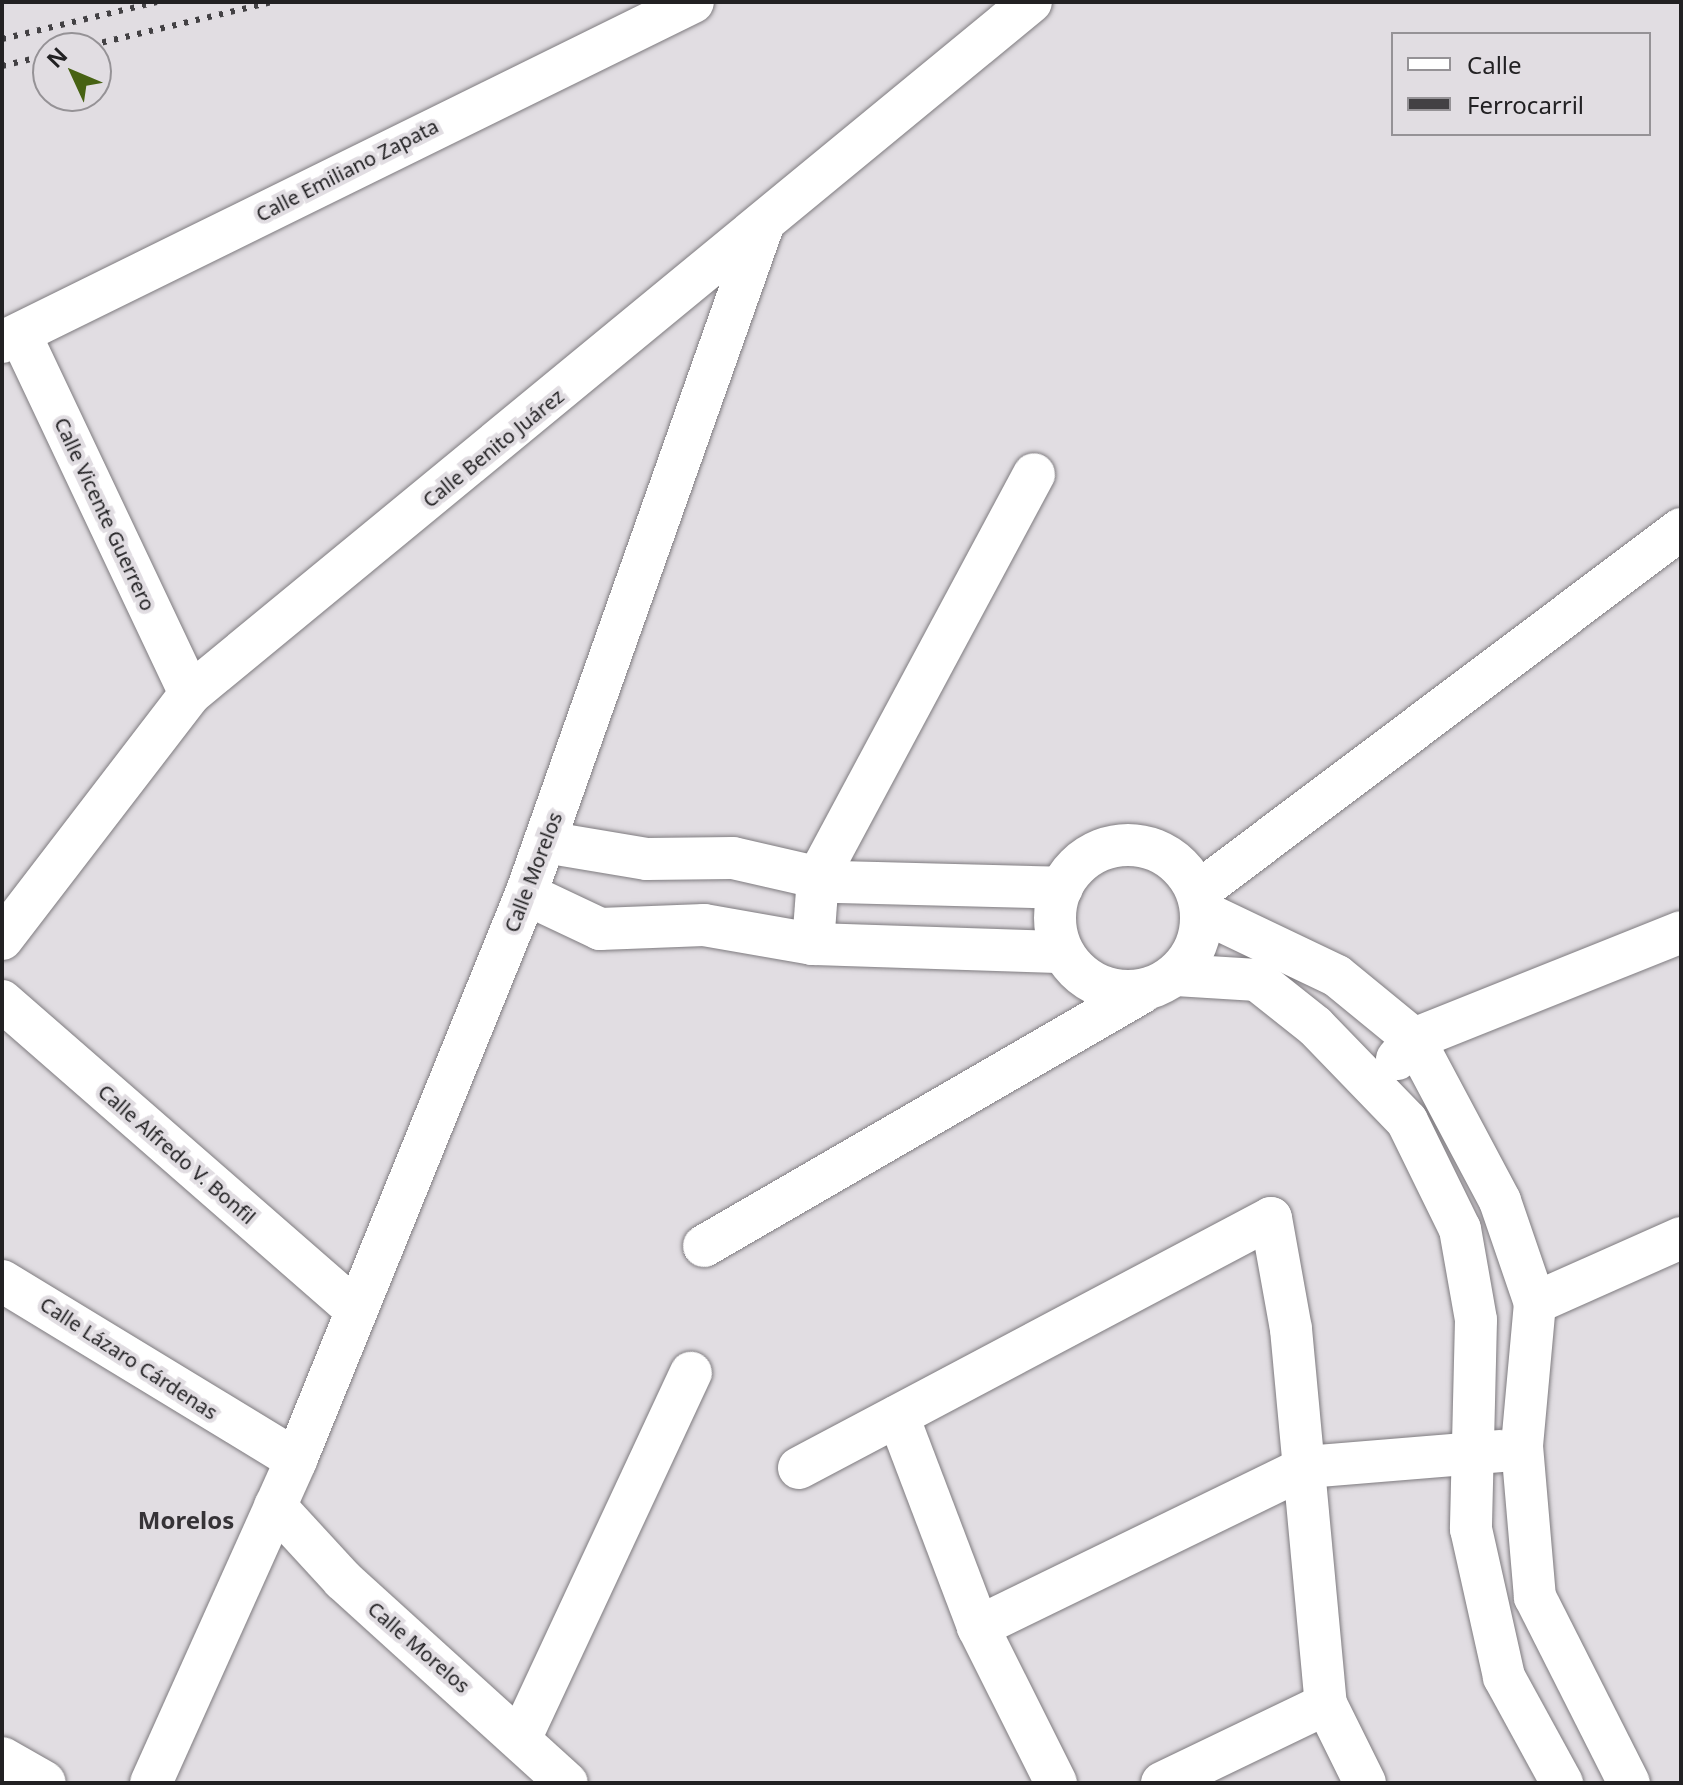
<!DOCTYPE html>
<meta charset="utf-8">
<style>
body{margin:0}
#map{position:relative;width:1683px;height:1785px;overflow:hidden;background:#e1dde2;font-family:"Noto Sans",sans-serif}
div>[style]{position:absolute}
.roads{filter:drop-shadow(0 0 2px #7e7b7f) drop-shadow(0 0 2px #7e7b7f)}
.minor>*{height:42px;margin:-21px;padding:0 21px;transform-origin:21px;border-radius:21px;background:#fff}
.minor>.ring{margin:-21px;padding:0;box-sizing:content-box;background:none;border:42px solid #fff;border-radius:50%}
.tertiary>*{height:44px;margin:-22px;padding:0 22px;transform-origin:22px;border-radius:22px;background:#fff}
.rail>*{height:6px;margin-top:-3px;transform-origin:0;background:repeating-linear-gradient(90deg,#434144 0 4px,transparent 0 12px)}
span{translate:-50% -50%;white-space:nowrap;text-align:center;line-height:1.15;-webkit-text-stroke:8px #e1dde2;paint-order:stroke}
.street-label{font-size:20px;color:#222123}
.quarter-label{font-size:24px;color:#363337;font-weight:700}
.frame{position:absolute;inset:0;border:4px solid #222123;pointer-events:none}
.legend{position:absolute;left:1391px;top:32px;width:260px;height:104px;box-sizing:border-box;background:#e1dde2;border:2px solid #959296;margin:0;padding:10px 14px;list-style:none;font-size:24px;color:#222123}
.legend li{display:flex;align-items:center;gap:16px;height:40px}
.legend b{width:40px;border:2px solid #959296}
.north{position:absolute;left:32px;top:32px;width:80px;height:80px;box-sizing:border-box;background:#e1dde2;border:2px solid #959296;border-radius:50%;rotate:314deg;font-size:22px;font-weight:700;line-height:32px;text-align:center;color:#222123}
.north::after{content:'';display:block;margin:auto;width:28px;height:36px;background:#476213;clip-path:polygon(50% 0,100% 100%,50% 72%,0 100%)}
</style>
<div id="map">
<div class="roads">
<div class="minor">
<div style="left:20px;top:334px;width:398px;rotate:64.7deg"></div>
<div style="left:2px;top:342px;width:770px;rotate:-26.2deg"></div>
<div style="left:545px;top:842px;width:103px;rotate:9.5deg"></div>
<div style="left:647px;top:859px;width:86px;rotate:-0.7deg"></div>
<div style="left:733px;top:858px;width:108px;rotate:12.9deg"></div>
<div style="left:838px;top:882px;width:224px;rotate:1.5deg"></div>
<div class="ring" style="left:1055px;top:845px;width:104px;height:104px"></div>
<div style="left:1198px;top:892px;width:604px;rotate:-36.93deg"></div>
<div style="left:526px;top:894px;width:82px;rotate:25.3deg"></div>
<div style="left:600px;top:929px;width:104px;rotate:-2.2deg"></div>
<div style="left:704px;top:925px;width:111px;rotate:9.9deg"></div>
<div style="left:813px;top:944px;width:246px;rotate:1.9deg"></div>
<div style="left:1203px;top:912px;width:148px;rotate:25.5deg"></div>
<div style="left:1337px;top:976px;width:99px;rotate:39.3deg"></div>
<div style="left:1414px;top:1039px;width:183px;rotate:62deg"></div>
<div style="left:1500px;top:1201px;width:108px;rotate:71.1deg"></div>
<div style="left:1535px;top:1303px;width:144px;rotate:95.2deg"></div>
<div style="left:1522px;top:1446px;width:152px;rotate:85.1deg"></div>
<div style="left:1535px;top:1597px;width:208px;rotate:63.2deg"></div>
<div style="left:2px;top:939px;width:309px;rotate:-52.5deg"></div>
<div style="left:190px;top:694px;width:1089px;rotate:-39.45deg"></div>
<div style="left:813px;top:944px;width:67px;rotate:-85.7deg"></div>
<div style="left:818px;top:877px;width:457px;rotate:-61.8deg"></div>
<div style="left:1176px;top:975px;width:81px;rotate:3.5deg"></div>
<div style="left:1257px;top:980px;width:74px;rotate:38.4deg"></div>
<div style="left:1315px;top:1026px;width:132px;rotate:45.9deg"></div>
<div style="left:1407px;top:1121px;width:120px;rotate:63.9deg"></div>
<div style="left:1460px;top:1229px;width:92px;rotate:80deg"></div>
<div style="left:1476px;top:1320px;width:209px;rotate:91.4deg"></div>
<div style="left:1471px;top:1529px;width:152px;rotate:77.4deg"></div>
<div style="left:1504px;top:1677px;width:121px;rotate:61.3deg"></div>
<div style="left:2px;top:1001px;width:466px;rotate:41.1deg"></div>
<div style="left:1397px;top:1059px;width:26px;rotate:-50deg"></div>
<div style="left:1414px;top:1039px;width:288px;rotate:-21.8deg"></div>
<div style="left:704px;top:1246px;width:505px;rotate:-30.07deg"></div>
<div style="left:2px;top:1281px;width:344px;rotate:31.3deg"></div>
<div style="left:1535px;top:1303px;width:160px;rotate:-24deg"></div>
<div style="left:898px;top:1416px;width:226px;rotate:69.2deg"></div>
<div style="left:978px;top:1627px;width:174px;rotate:63.4deg"></div>
<div style="left:799px;top:1468px;width:534px;rotate:-27.91deg"></div>
<div style="left:1271px;top:1218px;width:113px;rotate:79.8deg"></div>
<div style="left:1291px;top:1329px;width:377px;rotate:84.7deg"></div>
<div style="left:1326px;top:1704px;width:88px;rotate:63.7deg"></div>
<div style="left:275px;top:1506px;width:100px;rotate:47.4deg"></div>
<div style="left:343px;top:1580px;width:302px;rotate:42.2deg"></div>
<div style="left:978px;top:1627px;width:365px;rotate:-26deg"></div>
<div style="left:1306px;top:1467px;width:196px;rotate:-4.7deg"></div>
<div style="left:521px;top:1737px;width:402px;rotate:-65deg"></div>
<div style="left:151px;top:1783px;width:354px;rotate:-65.8deg"></div>
<div style="left:296px;top:1460px;width:611px;rotate:-67.89deg"></div>
<div style="left:526px;top:894px;width:707px;rotate:-70.49deg"></div>
<div style="left:1162px;top:1783px;width:182px;rotate:-25.7deg"></div>
</div>
<div class="tertiary">
<div style="left:2px;top:1759px;width:48px;rotate:29.7deg"></div>
</div>
</div>
<div class="rail">
<div style="left:2px;top:39px;width:159px;rotate:-13.4deg"></div>
<div style="left:79px;top:48px;width:198px;rotate:-13.4deg"></div>
<div style="left:2px;top:66px;width:47px;rotate:-13.4deg"></div>
</div>
<div class="street-label">
<span style="left:347px;top:170px;rotate:-27deg">Calle Emiliano Zapata</span>
<span style="left:493px;top:448px;rotate:-39deg">Calle Benito Juárez</span>
<span style="left:105px;top:514px;rotate:65deg">Calle Vicente Guerrero</span>
<span style="left:533px;top:872px;rotate:-69deg">Calle Morelos</span>
<span style="left:177px;top:1154px;rotate:41deg">Calle Alfredo V. Bonfil</span>
<span style="left:129px;top:1358px;rotate:33deg">Calle Lázaro Cárdenas</span>
<span style="left:419px;top:1647px;rotate:41deg">Calle Morelos</span>
</div>
<div class="quarter-label">
<span style="left:186px;top:1520px">Morelos</span>
</div>
<div class="frame"></div>
<ul class="legend">
<li><b style="height:10px;background:#fff"></b>Calle</li>
<li><b style="height:10px;background:#434144"></b>Ferrocarril</li>
</ul>
<div class="north">N</div>
</div>
